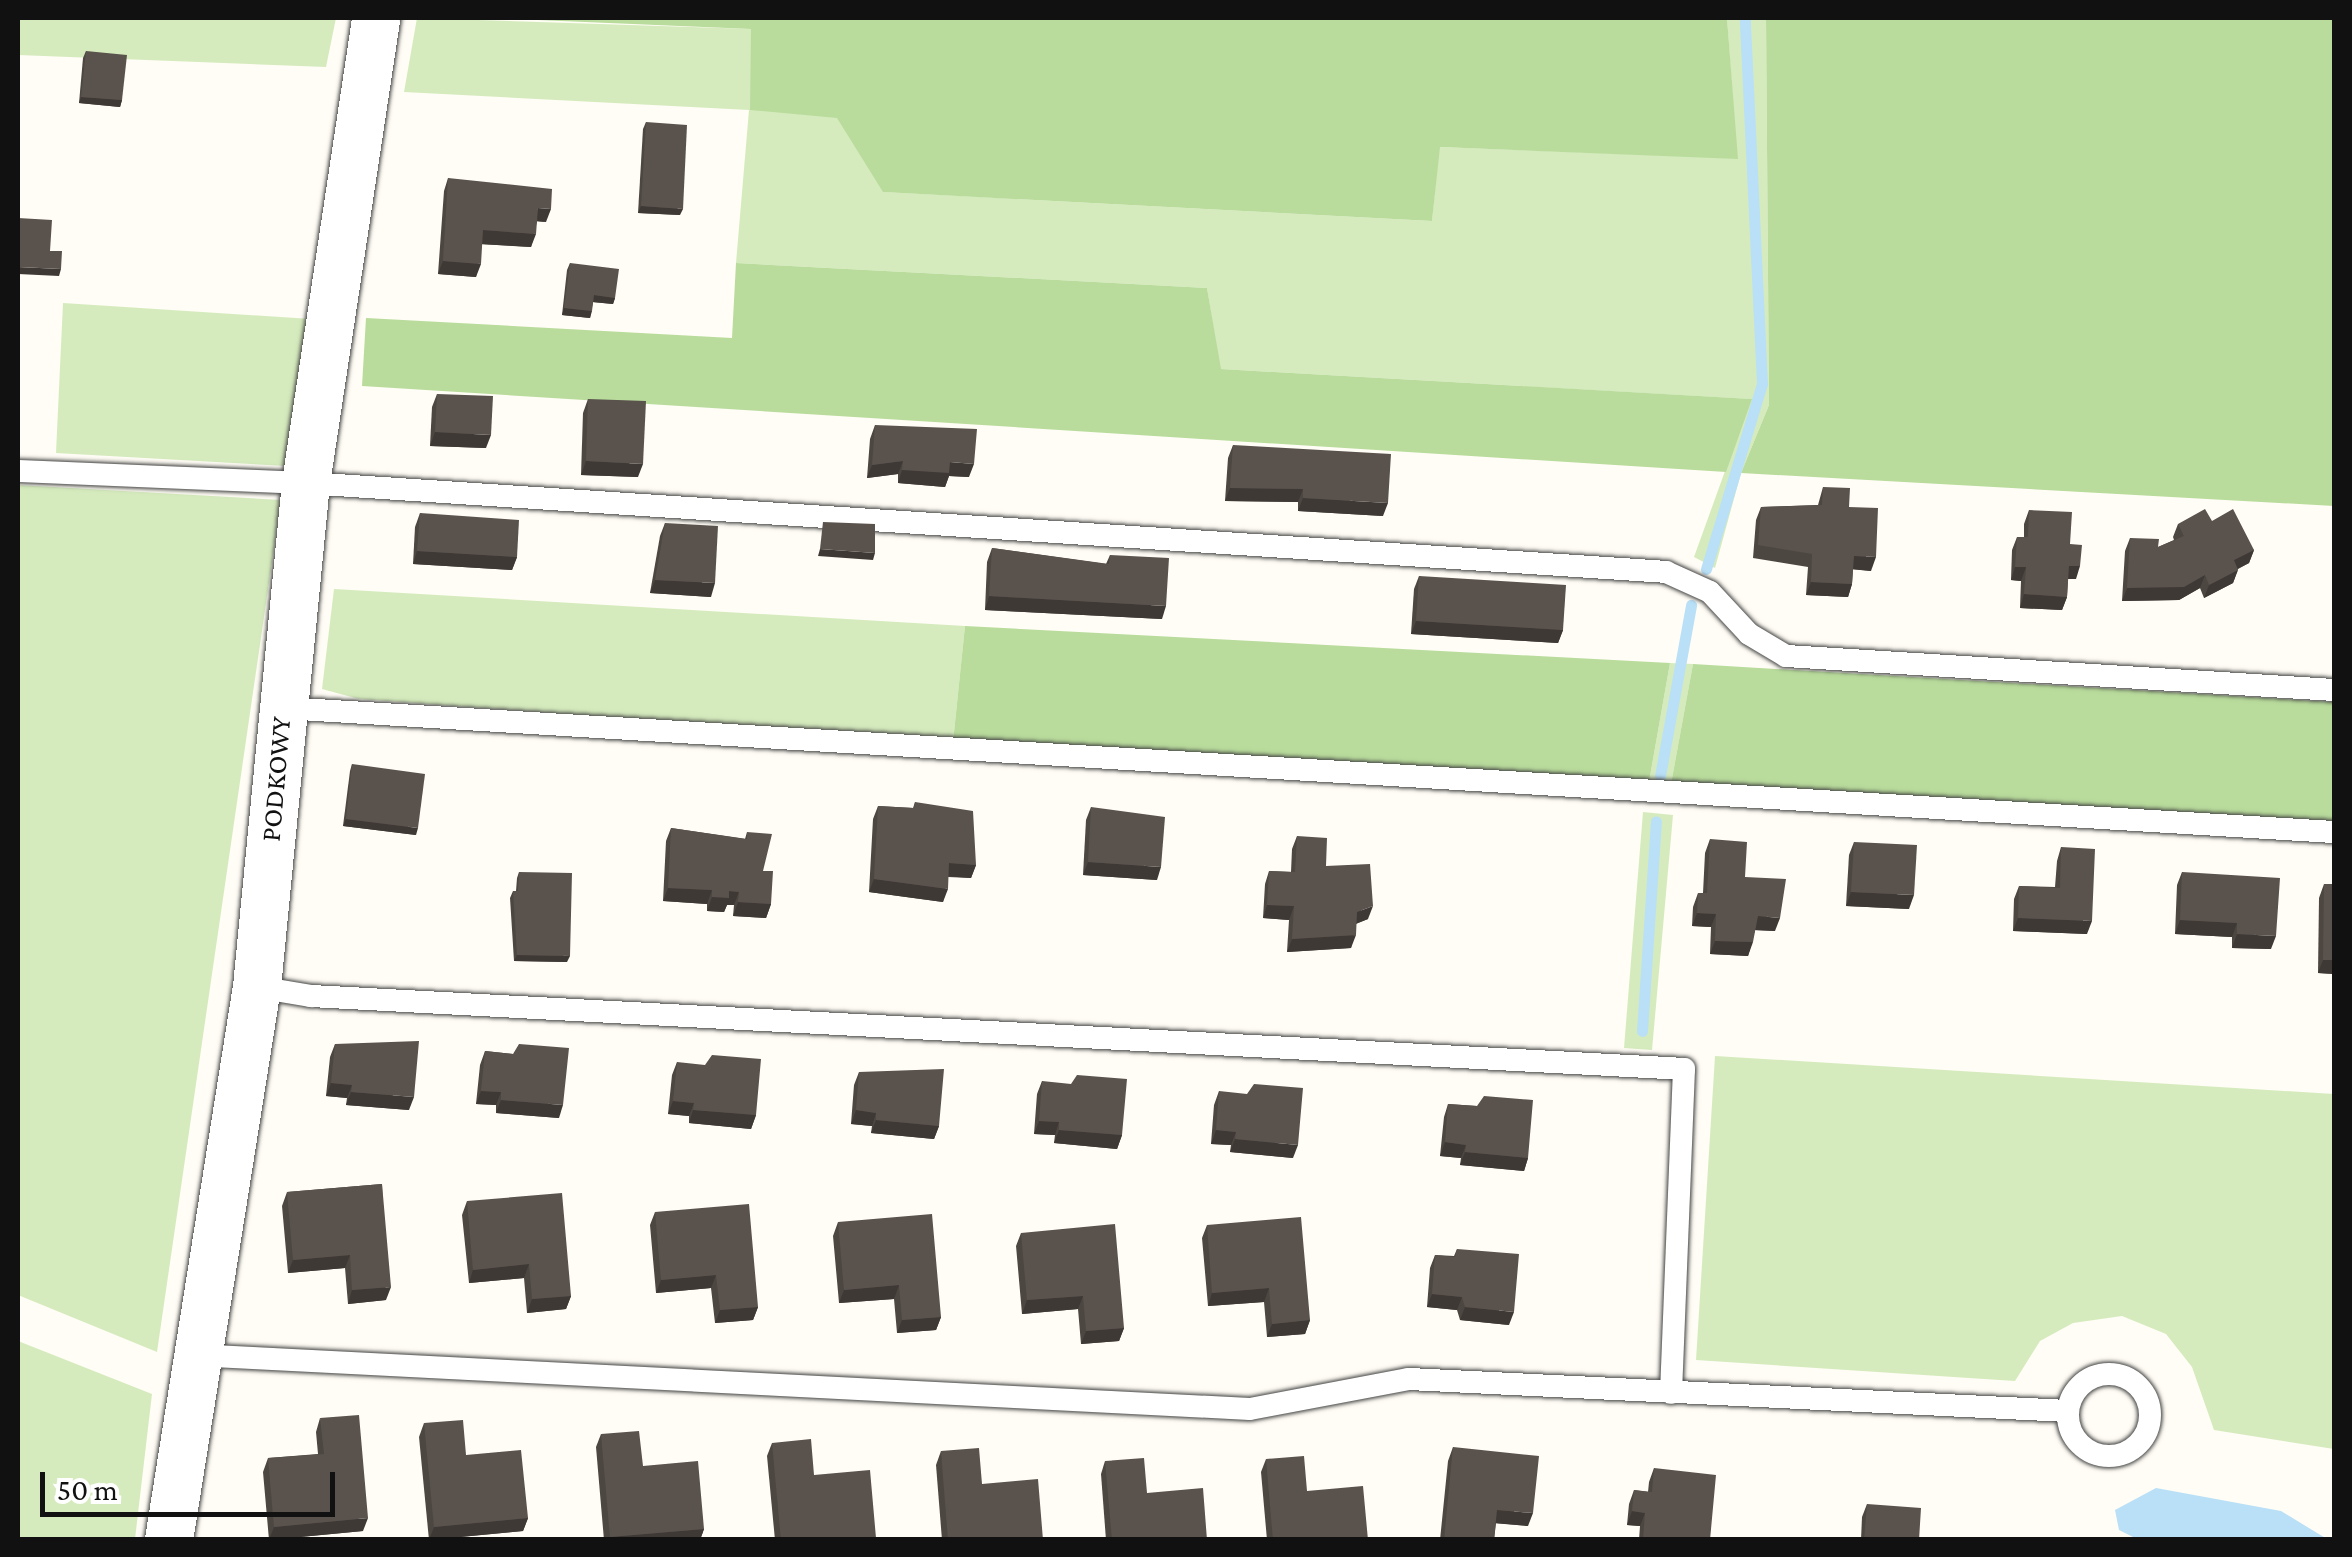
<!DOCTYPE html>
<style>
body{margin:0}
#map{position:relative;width:2352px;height:1557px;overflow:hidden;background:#fffdf5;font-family:"Crimson Pro",serif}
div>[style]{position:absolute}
.green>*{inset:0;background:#d5ebbd}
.forest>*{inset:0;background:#b9dc9c}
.water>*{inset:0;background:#b9e0f7}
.stream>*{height:11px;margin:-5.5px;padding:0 5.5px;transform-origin:5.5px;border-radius:5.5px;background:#b9e0f7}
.roads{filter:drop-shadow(0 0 2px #444) drop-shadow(0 0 2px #444)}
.service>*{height:22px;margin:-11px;padding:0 11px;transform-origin:11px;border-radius:11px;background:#fff}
.service>.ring{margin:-11px;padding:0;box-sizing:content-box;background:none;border:22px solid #fff;border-radius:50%}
.minor>*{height:48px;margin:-24px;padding:0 24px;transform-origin:24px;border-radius:24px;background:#fff}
.wall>*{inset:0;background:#4d4742}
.shaded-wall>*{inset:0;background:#3f3936}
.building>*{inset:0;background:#5a524d}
span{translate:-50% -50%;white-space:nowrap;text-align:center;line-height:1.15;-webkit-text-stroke:10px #fff;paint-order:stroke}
.street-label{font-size:28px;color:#111}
.frame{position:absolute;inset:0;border:20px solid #111;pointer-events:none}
.scale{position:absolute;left:40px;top:1472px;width:295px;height:45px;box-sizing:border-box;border:5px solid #111;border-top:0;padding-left:12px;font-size:30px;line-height:35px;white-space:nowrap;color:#111;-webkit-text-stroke:8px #fff;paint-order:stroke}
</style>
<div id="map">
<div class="green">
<div style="clip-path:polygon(18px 18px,336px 18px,326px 67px,18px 55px)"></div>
<div style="clip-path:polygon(417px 18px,752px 29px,838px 118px,884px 192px,1432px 221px,1439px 147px,1737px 158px,1727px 18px,1766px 18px,1769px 405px,1741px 473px,1715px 568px,1694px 557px,1751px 399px,1220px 369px,1207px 288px,736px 263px,749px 110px,404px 92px)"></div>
<div style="clip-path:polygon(63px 303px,311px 319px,287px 466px,56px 453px)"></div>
<div style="clip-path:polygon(18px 485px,281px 500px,157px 1352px,18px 1295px)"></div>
<div style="clip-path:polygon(334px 589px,965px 626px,953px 742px,359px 699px,322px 689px)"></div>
<div style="clip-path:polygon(1670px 663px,1693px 664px,1671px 784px,1649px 782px)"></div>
<div style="clip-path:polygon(1643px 812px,1673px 815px,1652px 1050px,1624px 1048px)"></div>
<div style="clip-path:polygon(1715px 1056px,2334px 1094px,2334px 1449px,2214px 1430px,2192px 1367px,2166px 1334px,2122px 1316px,2073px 1323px,2040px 1341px,2015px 1381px,1696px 1360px)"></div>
<div style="clip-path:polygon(18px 1341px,152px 1394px,135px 1539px,18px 1539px)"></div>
</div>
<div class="forest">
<div style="clip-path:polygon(492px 18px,1727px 18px,1738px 159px,1440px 147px,1432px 221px,883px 192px,837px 118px,750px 110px,751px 29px)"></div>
<div style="clip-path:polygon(1766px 18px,2334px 18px,2334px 506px,1741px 473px,1769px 405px)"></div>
<div style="clip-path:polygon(736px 263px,1207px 288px,1221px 369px,1752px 399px,1726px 472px,362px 386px,366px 318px,732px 338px)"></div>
<div style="clip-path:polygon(965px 626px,1670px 663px,1649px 782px,953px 742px)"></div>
<div style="clip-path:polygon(1693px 664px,2334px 702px,2334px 823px,1671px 784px)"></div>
</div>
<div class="water">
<div style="clip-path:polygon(2156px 1488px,2281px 1511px,2327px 1539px,2139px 1540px,2119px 1530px,2115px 1510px)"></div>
</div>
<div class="stream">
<div style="left:1706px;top:569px;width:193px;rotate:-73.2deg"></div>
<div style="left:1762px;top:384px;width:366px;rotate:-92.7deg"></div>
<div style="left:1660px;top:776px;width:174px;rotate:-79.7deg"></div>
<div style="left:1642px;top:1031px;width:210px;rotate:-86.2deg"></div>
</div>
<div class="roads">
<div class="service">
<div style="left:18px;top:471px;width:288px;rotate:2.4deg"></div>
<div style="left:306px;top:483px;width:1363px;rotate:3.74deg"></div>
<div style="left:1666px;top:572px;width:48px;rotate:24.4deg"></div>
<div style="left:1710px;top:592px;width:57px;rotate:47.1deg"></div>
<div style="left:1749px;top:634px;width:43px;rotate:30.7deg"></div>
<div style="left:1786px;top:656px;width:549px;rotate:3.55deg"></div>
<div style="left:283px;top:708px;width:2055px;rotate:3.46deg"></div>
<div style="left:257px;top:987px;width:55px;rotate:9.5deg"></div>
<div style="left:311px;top:996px;width:1375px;rotate:3.04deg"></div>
<div style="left:1684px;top:1069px;width:324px;rotate:92.3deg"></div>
<div style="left:194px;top:1355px;width:1057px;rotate:2.93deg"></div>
<div style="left:1250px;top:1409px;width:162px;rotate:-10.7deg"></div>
<div style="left:1409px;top:1379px;width:660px;rotate:2.78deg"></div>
<div class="ring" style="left:2068px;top:1374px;width:60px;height:60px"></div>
</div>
<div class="minor">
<div style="left:169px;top:1540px;width:560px;rotate:-80.96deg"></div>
<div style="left:257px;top:987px;width:506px;rotate:-84.45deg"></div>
<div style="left:306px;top:483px;width:470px;rotate:-81.4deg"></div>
</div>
</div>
<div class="wall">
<div style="clip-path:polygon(86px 51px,122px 100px,120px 107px,79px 103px,83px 58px)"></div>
<div style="clip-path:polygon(646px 122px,680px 215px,638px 213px,643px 129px)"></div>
<div style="clip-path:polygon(448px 178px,546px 222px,537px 221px,531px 247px,482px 244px,476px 277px,438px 274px,444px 191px)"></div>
<div style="clip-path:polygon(570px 263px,615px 298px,613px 304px,593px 302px,590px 318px,562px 315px,567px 270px)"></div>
<div style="clip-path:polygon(437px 394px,486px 448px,430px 446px,432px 407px)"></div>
<div style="clip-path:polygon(588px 399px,638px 477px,581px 475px,583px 413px)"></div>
<div style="clip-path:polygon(875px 425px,969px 477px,949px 476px,945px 487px,898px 483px,898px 474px,867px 478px,870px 439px)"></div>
<div style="clip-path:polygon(1233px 445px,1383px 516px,1298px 511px,1298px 502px,1225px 501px,1228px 458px)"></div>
<div style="clip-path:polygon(1823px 487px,1849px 507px,1871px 571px,1853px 569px,1852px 584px,1848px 597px,1806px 595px,1808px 567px,1753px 558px,1756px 520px,1761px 507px,1818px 505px)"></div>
<div style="clip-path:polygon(2029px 510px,2070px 544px,2076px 579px,2068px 579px,2067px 597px,2062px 610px,2020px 608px,2021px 581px,2011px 580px,2012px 550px,2017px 537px,2024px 537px,2024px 524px)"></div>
<div style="clip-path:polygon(420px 513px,517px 557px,512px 570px,413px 564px,415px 527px)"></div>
<div style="clip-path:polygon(2212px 521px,2254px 550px,2249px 563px,2238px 569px,2233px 583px,2204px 598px,2200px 588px,2179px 600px,2122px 601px,2125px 551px,2130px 538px,2158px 547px,2174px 540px,2173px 537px,2178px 524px)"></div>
<div style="clip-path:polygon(665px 523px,711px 597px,650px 593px,660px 536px)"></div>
<div style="clip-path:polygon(992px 548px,1106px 564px,1110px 555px,1162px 619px,985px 610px,987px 562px)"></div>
<div style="clip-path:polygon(1419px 576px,1563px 630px,1558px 643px,1411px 634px,1414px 589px)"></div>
<div style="clip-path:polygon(352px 764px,416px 835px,343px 826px,350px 771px)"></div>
<div style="clip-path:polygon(915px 802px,976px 865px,971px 878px,948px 877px,943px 902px,869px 892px,873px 819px,878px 806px,913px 808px)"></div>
<div style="clip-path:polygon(1091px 807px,1157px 880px,1083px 875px,1086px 820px)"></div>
<div style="clip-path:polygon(671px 828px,745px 839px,747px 832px,763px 871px,771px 904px,766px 918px,733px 916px,734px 905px,727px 905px,724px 912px,707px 911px,707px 904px,663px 901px,666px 841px)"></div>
<div style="clip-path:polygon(1297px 836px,1326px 866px,1368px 919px,1356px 924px,1351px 948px,1287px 952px,1289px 920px,1263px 918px,1265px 884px,1269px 871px,1291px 872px,1292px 849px)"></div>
<div style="clip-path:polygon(1710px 839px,1745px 877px,1775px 931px,1755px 930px,1748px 956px,1710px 954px,1711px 927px,1692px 926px,1693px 907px,1698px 893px,1703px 893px,1705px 853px)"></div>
<div style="clip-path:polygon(1854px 842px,1909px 909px,1846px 906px,1849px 855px)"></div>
<div style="clip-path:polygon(2061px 847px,2087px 934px,2013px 931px,2014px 899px,2019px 886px,2055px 887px,2057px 861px)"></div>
<div style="clip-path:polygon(519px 872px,567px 962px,514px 961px,510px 898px,513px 891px,516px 891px,517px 878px)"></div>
<div style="clip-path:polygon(2182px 872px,2271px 949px,2232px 948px,2232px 937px,2175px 934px,2177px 885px)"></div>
<div style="clip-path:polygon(2324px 884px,2334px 974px,2318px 973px,2319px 898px)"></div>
<div style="clip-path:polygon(335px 1044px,409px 1110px,346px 1105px,347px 1098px,326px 1096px,330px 1057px)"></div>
<div style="clip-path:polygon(485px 1051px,513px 1054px,559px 1118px,496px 1113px,496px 1105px,476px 1104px,480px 1065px)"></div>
<div style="clip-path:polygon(677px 1062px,756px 1115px,751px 1129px,689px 1123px,689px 1116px,668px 1114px,672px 1075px)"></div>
<div style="clip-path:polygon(859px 1072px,939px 1126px,934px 1139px,871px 1133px,872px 1126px,851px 1124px,854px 1085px)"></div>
<div style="clip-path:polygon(1042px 1081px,1122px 1135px,1117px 1149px,1054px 1143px,1055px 1135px,1034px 1134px,1037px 1094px)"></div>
<div style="clip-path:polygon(1219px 1091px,1293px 1158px,1230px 1152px,1231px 1145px,1211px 1144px,1214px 1105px)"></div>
<div style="clip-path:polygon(1448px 1104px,1477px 1106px,1528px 1158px,1524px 1171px,1460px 1165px,1461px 1158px,1440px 1156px,1444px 1117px)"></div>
<div style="clip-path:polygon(382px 1184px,386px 1300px,348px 1304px,345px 1268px,288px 1273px,282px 1206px,287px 1192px)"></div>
<div style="clip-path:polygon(467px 1201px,571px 1296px,566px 1309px,527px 1313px,524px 1278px,469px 1283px,462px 1215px)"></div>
<div style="clip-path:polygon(655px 1212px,758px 1307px,753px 1320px,715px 1323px,711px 1288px,656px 1293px,650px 1225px)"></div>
<div style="clip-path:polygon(838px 1222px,941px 1317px,936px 1330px,897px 1333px,894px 1299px,839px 1303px,833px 1236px)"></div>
<div style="clip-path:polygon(1207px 1225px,1310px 1320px,1305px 1334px,1267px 1337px,1264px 1302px,1208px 1306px,1202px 1238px)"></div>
<div style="clip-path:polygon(1021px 1233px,1124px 1328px,1119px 1341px,1081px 1344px,1078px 1309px,1022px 1314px,1016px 1246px)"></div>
<div style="clip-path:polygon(1457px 1249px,1509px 1325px,1460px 1320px,1457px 1310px,1427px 1307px,1430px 1268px,1435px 1255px,1454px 1256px)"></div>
<div style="clip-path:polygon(320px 1418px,363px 1531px,269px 1540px,263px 1472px,268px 1458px,318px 1454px,316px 1432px)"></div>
<div style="clip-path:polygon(424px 1423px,466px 1455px,528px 1518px,523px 1531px,429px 1540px,419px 1437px)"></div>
<div style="clip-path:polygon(601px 1434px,643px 1466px,704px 1529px,700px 1540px,604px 1540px,596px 1447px)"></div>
<div style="clip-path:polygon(772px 1443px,814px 1475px,876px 1538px,875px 1540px,775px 1540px,767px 1456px)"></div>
<div style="clip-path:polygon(1453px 1447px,1528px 1526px,1496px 1523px,1494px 1540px,1440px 1540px,1448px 1461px)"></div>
<div style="clip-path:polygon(941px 1451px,982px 1484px,1043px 1540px,942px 1540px,936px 1465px)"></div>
<div style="clip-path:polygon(1266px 1459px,1307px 1491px,1368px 1540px,1267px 1540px,1261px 1472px)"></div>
<div style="clip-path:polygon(1105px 1461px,1147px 1493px,1207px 1540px,1106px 1540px,1101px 1474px)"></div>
<div style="clip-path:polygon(1654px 1468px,1710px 1540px,1639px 1540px,1640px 1526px,1627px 1525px,1629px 1504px,1634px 1490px,1648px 1492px,1649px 1482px)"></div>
<div style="clip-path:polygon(1867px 1504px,1919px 1540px,1861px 1540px,1862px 1517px)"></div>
</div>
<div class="shaded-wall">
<div style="clip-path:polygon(81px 97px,122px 100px,120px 107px,79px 103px)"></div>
<div style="clip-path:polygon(641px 206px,683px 209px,680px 215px,638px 213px)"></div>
<div style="clip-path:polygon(538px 208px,551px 209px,546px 222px,533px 221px)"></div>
<div style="clip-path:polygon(483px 230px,536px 234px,531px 247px,478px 244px)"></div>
<div style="clip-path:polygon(443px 261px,481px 264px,476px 277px,438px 274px)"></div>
<div style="clip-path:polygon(18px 267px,61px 269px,59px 276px,18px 274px)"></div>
<div style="clip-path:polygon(594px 295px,615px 298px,613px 304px,592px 302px)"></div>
<div style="clip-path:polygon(564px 308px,592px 311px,590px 318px,562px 315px)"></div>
<div style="clip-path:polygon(435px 432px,491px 435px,486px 448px,430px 446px)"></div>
<div style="clip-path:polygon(586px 461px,643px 464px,638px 477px,581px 475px)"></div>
<div style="clip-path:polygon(903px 461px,898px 474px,867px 478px,872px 465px)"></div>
<div style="clip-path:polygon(950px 462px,974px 464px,969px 477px,949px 476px,945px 487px,898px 483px,902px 470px)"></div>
<div style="clip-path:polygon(1230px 488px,1303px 489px,1298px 502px,1225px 501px)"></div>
<div style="clip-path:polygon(1303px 498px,1388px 503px,1383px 516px,1298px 511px)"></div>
<div style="clip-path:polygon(820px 549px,875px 553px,873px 560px,818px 556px)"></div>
<div style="clip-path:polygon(2254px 550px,2249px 563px,2229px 573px,2234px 560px)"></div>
<div style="clip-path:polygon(417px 551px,517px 557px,512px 570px,413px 564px)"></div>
<div style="clip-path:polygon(1854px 556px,1876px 557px,1871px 571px,1849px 569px)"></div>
<div style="clip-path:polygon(2069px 566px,2080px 566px,2076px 579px,2064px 579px)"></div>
<div style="clip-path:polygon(2015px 567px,2026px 567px,2021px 581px,2011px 580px)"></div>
<div style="clip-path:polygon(2238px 570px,2233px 583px,2204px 598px,2209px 585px)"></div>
<div style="clip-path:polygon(2205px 575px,2200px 588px,2179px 600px,2122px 601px,2127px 588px)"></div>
<div style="clip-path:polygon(655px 580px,715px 583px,711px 597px,650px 593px)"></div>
<div style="clip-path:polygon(1811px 582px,1852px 584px,1848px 597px,1806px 595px)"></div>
<div style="clip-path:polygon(2024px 594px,2067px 597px,2062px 610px,2020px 608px)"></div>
<div style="clip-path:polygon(989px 596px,1166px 606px,1162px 619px,985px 610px)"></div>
<div style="clip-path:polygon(1416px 621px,1563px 630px,1558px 643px,1411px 634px)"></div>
<div style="clip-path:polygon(346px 819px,418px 828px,416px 835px,343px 826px)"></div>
<div style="clip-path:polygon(1088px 862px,1161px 867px,1157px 880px,1083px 875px)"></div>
<div style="clip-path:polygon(949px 863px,976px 865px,971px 878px,944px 876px)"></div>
<div style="clip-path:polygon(874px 879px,948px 889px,943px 902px,869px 892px)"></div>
<div style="clip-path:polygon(668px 888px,712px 890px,707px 904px,663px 901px)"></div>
<div style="clip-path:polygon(729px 891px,739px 892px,734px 905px,727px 905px,724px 912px,707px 911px,712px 897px)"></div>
<div style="clip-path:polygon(1851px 892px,1914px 895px,1909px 909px,1846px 906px)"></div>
<div style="clip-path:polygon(738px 902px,771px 904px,766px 918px,733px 916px)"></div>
<div style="clip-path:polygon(1267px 905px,1294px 906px,1289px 920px,1263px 918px)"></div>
<div style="clip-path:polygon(1373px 906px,1368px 919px,1352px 925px,1357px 912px)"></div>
<div style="clip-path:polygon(1697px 913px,1716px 914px,1711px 927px,1692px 926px)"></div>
<div style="clip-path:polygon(1758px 916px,1780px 918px,1775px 931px,1753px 930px)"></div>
<div style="clip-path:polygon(2018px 918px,2092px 921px,2087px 934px,2013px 931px)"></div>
<div style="clip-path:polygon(2180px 920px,2237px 923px,2232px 937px,2175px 934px)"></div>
<div style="clip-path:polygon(2237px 934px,2276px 936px,2271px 949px,2232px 948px)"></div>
<div style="clip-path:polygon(1356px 935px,1351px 948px,1287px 952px,1292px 939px)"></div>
<div style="clip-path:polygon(1715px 941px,1753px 942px,1748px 956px,1710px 954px)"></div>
<div style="clip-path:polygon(517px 955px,570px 956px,567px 962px,514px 961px)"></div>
<div style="clip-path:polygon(2323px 960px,2334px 960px,2334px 974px,2318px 973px)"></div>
<div style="clip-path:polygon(331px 1083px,352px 1085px,347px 1098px,326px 1096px)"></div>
<div style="clip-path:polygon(481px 1091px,501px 1092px,496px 1105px,476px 1104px)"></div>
<div style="clip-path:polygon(351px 1092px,414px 1097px,409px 1110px,346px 1105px)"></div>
<div style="clip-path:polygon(501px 1100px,563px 1105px,559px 1118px,496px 1113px)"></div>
<div style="clip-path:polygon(673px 1101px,694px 1103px,689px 1116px,668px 1114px)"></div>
<div style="clip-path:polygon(693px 1110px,756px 1115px,751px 1129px,689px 1123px)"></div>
<div style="clip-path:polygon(856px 1110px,876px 1113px,872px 1126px,851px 1124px)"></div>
<div style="clip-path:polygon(876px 1120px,939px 1126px,934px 1139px,871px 1133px)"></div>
<div style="clip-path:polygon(1039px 1121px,1059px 1122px,1055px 1135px,1034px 1134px)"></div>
<div style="clip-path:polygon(1059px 1130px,1122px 1135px,1117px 1149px,1054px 1143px)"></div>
<div style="clip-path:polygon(1216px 1130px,1236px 1132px,1231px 1145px,1211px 1144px)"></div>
<div style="clip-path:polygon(1235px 1139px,1298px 1145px,1293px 1158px,1230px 1152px)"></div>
<div style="clip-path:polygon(1445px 1142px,1466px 1145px,1461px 1158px,1440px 1156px)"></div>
<div style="clip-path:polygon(1465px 1152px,1528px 1158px,1524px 1171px,1460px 1165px)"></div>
<div style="clip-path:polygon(350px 1255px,345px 1268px,288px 1273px,293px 1260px)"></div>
<div style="clip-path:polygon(529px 1264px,524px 1278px,469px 1283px,473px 1270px)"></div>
<div style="clip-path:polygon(716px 1275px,711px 1288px,656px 1293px,661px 1280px)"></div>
<div style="clip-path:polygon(899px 1285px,894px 1299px,839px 1303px,844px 1290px)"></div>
<div style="clip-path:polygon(391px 1287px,386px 1300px,348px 1304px,352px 1290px)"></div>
<div style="clip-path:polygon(1269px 1288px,1264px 1302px,1208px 1306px,1212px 1293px)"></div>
<div style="clip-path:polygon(1432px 1294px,1462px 1297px,1457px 1310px,1427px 1307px)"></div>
<div style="clip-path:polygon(571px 1296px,566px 1309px,527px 1313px,532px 1299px)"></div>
<div style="clip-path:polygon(1083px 1296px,1078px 1309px,1022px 1314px,1027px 1300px)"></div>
<div style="clip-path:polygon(758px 1307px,753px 1320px,715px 1323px,720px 1310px)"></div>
<div style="clip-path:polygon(1465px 1307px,1514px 1312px,1509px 1325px,1460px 1320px)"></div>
<div style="clip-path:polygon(941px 1317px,936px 1330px,897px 1333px,902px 1320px)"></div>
<div style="clip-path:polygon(1310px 1320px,1305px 1334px,1267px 1337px,1272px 1324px)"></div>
<div style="clip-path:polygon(1124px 1328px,1119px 1341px,1081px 1344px,1086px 1331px)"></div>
<div style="clip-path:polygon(1497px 1510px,1533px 1513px,1528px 1526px,1492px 1523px)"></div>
<div style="clip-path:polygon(1632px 1511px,1645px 1513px,1640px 1526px,1627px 1525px)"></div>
<div style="clip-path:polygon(368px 1518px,363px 1531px,269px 1540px,274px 1527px)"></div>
<div style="clip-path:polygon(528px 1518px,523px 1531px,429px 1540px,434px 1527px)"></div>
<div style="clip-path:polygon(704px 1529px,700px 1540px,609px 1540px,610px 1537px)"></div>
</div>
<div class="building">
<div style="clip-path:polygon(86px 51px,127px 55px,122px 100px,81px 97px)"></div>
<div style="clip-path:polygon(646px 122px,687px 125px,683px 209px,641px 206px)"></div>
<div style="clip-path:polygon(448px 178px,552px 189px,551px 209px,538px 208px,536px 234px,483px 230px,481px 264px,443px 261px)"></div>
<div style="clip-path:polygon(18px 218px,52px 220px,50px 251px,62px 251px,61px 269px,18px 267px)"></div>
<div style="clip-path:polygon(570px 263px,619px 269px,615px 298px,594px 295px,592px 311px,564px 308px)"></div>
<div style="clip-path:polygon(437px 394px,493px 396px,491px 435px,435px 432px)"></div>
<div style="clip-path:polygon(588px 399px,646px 401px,643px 464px,586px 461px)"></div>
<div style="clip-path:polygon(875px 425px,977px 429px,974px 464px,950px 462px,949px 473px,902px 470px,903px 461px,872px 465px)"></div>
<div style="clip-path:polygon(1233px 445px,1391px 454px,1388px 503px,1303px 498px,1303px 489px,1230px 488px)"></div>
<div style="clip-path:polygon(1823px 487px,1850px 488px,1849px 507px,1878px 508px,1876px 557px,1854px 556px,1852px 584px,1811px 582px,1812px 554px,1758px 545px,1761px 507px,1822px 505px)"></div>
<div style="clip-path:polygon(2205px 509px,2212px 521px,2233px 509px,2254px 550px,2234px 560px,2238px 570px,2209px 585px,2205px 575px,2184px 587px,2127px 588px,2130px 538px,2159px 539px,2158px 547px,2184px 536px,2178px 524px)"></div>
<div style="clip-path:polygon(2029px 510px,2072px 512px,2070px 544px,2082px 545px,2080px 566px,2069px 566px,2067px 597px,2024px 594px,2026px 567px,2015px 567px,2017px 537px,2028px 537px)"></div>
<div style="clip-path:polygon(420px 513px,519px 520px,517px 557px,417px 551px)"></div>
<div style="clip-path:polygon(823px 522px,875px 524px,875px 553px,820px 549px)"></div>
<div style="clip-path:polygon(665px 523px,718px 526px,715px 583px,655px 580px)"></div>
<div style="clip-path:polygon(992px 548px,1109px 564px,1110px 555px,1169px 558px,1166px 606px,989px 596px)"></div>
<div style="clip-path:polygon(1419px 576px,1566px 585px,1563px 630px,1416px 621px)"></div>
<div style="clip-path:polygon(352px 764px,425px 774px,418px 828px,346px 819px)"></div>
<div style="clip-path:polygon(915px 802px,973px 811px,976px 865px,949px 863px,948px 889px,874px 879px,878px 806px,914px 808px)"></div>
<div style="clip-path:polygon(1091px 807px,1165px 817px,1161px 867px,1088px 862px)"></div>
<div style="clip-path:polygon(671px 828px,747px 839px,747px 832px,772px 834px,763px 871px,773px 871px,771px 904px,738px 902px,739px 892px,729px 891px,729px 898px,712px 897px,712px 890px,668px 888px)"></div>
<div style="clip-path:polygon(1297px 836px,1327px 838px,1326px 866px,1370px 864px,1373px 906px,1357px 912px,1356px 935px,1292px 939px,1294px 906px,1267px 905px,1269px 871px,1295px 872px)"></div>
<div style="clip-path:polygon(1710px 839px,1747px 842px,1745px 877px,1786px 879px,1780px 918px,1758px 916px,1753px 942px,1715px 941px,1716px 914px,1697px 913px,1698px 893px,1707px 893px)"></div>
<div style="clip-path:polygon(1854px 842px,1917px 845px,1914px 895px,1851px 892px)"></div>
<div style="clip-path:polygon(2061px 847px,2095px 849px,2092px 921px,2018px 918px,2019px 886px,2060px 888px)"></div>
<div style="clip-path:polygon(519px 872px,572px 873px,570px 956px,517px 955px,513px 891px,518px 891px)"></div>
<div style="clip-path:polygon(2182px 872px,2280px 878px,2276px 936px,2237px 934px,2237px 923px,2180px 920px)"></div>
<div style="clip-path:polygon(2324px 884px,2334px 884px,2334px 960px,2323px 960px)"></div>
<div style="clip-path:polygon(419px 1041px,414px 1097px,351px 1092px,352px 1085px,331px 1083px,335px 1044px)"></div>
<div style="clip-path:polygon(519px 1044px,569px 1048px,563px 1105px,501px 1100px,501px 1092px,481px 1091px,485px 1051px,513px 1054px)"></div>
<div style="clip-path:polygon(712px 1055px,761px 1059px,756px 1115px,693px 1110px,694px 1103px,673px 1101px,677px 1062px,705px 1065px)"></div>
<div style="clip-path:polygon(944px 1069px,939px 1126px,876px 1120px,876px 1113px,856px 1110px,859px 1072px)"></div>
<div style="clip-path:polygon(1077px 1075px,1127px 1079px,1122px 1135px,1059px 1130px,1059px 1122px,1039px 1121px,1042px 1081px,1071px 1084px)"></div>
<div style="clip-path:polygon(1254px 1084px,1303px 1088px,1298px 1145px,1235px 1139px,1236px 1132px,1216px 1130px,1219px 1091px,1247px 1094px)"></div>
<div style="clip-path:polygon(1484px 1096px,1533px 1100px,1528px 1158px,1465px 1152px,1466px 1145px,1445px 1142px,1448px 1104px,1477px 1106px)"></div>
<div style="clip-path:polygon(382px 1184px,391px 1287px,352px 1290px,350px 1255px,293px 1260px,287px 1192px)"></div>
<div style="clip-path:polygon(562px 1193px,571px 1296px,532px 1299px,529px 1264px,473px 1270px,467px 1201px)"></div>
<div style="clip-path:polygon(749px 1204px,758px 1307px,720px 1310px,716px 1275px,661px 1280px,655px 1212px)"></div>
<div style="clip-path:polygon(932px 1214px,941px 1317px,902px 1320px,899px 1285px,844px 1290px,838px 1222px)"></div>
<div style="clip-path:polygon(1301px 1217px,1310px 1320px,1272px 1324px,1269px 1288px,1212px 1293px,1207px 1225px)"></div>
<div style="clip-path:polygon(1115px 1224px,1124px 1328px,1086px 1331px,1083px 1296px,1027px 1300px,1021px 1233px)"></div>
<div style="clip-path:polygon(1457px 1249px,1519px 1254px,1514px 1312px,1465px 1307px,1462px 1297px,1432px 1294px,1435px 1255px,1455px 1257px)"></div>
<div style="clip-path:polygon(359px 1415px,368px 1518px,274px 1527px,268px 1458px,324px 1454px,320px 1418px)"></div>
<div style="clip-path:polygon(463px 1420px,466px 1455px,521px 1450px,528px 1518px,434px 1527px,424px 1423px)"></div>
<div style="clip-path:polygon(639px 1431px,643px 1466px,698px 1461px,704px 1529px,610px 1537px,601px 1434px)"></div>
<div style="clip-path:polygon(811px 1439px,814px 1475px,870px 1470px,876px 1538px,855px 1540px,781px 1540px,772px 1443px)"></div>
<div style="clip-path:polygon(1453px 1447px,1539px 1456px,1533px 1513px,1497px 1510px,1494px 1540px,1444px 1540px)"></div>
<div style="clip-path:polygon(979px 1448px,982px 1484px,1038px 1479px,1043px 1540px,948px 1540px,941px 1451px)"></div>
<div style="clip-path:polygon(1304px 1456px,1307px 1491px,1363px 1486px,1368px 1540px,1273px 1540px,1266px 1459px)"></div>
<div style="clip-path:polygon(1144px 1458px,1147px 1493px,1203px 1488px,1207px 1540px,1112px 1540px,1105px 1461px)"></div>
<div style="clip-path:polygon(1654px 1468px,1716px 1475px,1710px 1540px,1643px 1540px,1645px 1513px,1632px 1511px,1634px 1490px,1652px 1492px)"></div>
<div style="clip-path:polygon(1867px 1504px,1921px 1508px,1919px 1540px,1864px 1540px)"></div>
</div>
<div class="street-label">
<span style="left:276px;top:779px;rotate:-85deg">PODKOWY</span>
</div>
<div class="frame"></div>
<div class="scale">50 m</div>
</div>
